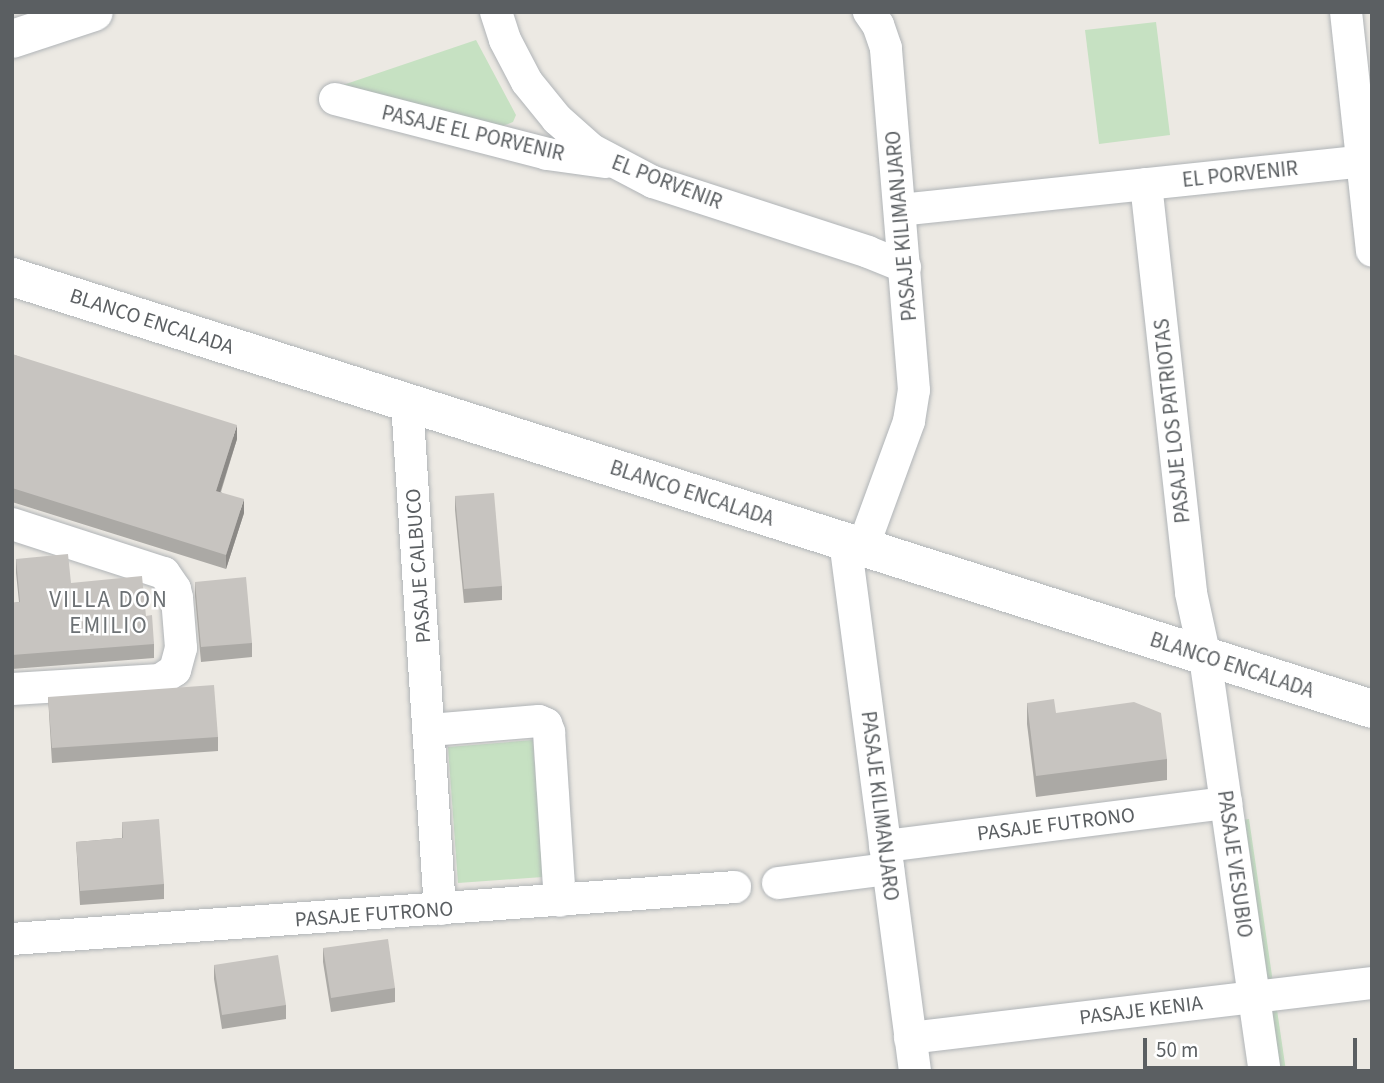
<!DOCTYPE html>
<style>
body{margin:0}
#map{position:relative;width:1384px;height:1083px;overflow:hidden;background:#ece9e3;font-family:"Source Sans 3",sans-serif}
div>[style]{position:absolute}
.green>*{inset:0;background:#c6e1c2}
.roads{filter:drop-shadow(0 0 2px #b0b4b7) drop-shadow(0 0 2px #b0b4b7)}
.minor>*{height:32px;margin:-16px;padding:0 16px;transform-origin:16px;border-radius:16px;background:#fff}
.tertiary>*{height:38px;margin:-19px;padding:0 19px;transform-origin:19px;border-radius:19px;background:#fff}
.wall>*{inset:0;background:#aba9a5}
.shaded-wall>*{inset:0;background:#8b8986}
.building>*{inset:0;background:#c7c4c0}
span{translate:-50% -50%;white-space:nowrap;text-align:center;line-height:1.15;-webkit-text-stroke:5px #fff;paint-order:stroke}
.street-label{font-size:21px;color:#5b5f62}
.neighbourhood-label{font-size:23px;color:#6c7174;letter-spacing:2px}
.frame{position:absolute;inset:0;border:14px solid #5b5f62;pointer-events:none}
.scale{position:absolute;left:1143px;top:1038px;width:214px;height:32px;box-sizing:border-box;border:4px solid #5b5f62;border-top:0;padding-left:9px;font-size:21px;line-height:24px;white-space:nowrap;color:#5b5f62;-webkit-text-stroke:5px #fff;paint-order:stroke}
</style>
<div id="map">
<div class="green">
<div style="clip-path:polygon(1156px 22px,1170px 135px,1099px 144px,1085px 30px)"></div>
<div style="clip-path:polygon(476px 40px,516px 115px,513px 122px,500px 127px,343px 85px)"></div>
<div style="clip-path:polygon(533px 740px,543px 877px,458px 883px,448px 747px)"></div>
<div style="clip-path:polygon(1249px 819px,1286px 1071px,1269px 1071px,1233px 821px)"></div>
</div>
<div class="roads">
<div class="minor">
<div style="left:496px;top:12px;width:29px;rotate:72deg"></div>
<div style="left:505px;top:40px;width:47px;rotate:62.4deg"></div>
<div style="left:527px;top:82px;width:48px;rotate:51deg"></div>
<div style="left:557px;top:119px;width:47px;rotate:41.5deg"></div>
<div style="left:592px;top:150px;width:69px;rotate:27.7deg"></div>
<div style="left:653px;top:182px;width:226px;rotate:18deg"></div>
<div style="left:868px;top:252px;width:40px;rotate:22deg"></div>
<div style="left:1346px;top:12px;width:240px;rotate:83.8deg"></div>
<div style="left:335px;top:99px;width:219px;rotate:14.5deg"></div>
<div style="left:547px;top:154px;width:60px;rotate:7.7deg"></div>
<div style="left:1146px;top:184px;width:411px;rotate:83.7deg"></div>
<div style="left:1191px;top:593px;width:66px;rotate:77.7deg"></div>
<div style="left:1205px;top:657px;width:418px;rotate:81.8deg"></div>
<div style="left:900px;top:210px;width:475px;rotate:-6deg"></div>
<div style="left:407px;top:402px;width:508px;rotate:86.28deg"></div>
<div style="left:12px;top:524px;width:160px;rotate:17.9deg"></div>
<div style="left:164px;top:573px;width:19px;rotate:55deg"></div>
<div style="left:175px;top:589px;width:9px;rotate:77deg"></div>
<div style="left:177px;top:598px;width:50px;rotate:85.4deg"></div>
<div style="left:181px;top:648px;width:23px;rotate:105deg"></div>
<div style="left:175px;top:670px;width:18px;rotate:146deg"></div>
<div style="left:160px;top:680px;width:148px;rotate:176.5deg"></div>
<div style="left:845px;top:541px;width:535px;rotate:82.48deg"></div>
<div style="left:863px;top:547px;width:134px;rotate:-69.9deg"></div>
<div style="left:909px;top:421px;width:31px;rotate:-81deg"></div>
<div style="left:914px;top:390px;width:343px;rotate:-94.7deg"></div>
<div style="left:886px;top:48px;width:24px;rotate:-109deg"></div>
<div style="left:878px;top:25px;width:16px;rotate:-125deg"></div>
<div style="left:430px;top:730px;width:109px;rotate:-4.7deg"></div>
<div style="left:539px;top:721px;width:8px;rotate:23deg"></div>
<div style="left:546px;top:724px;width:9px;rotate:69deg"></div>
<div style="left:549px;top:732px;width:169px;rotate:86.3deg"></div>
<div style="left:885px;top:846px;width:344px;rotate:-7.2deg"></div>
<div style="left:778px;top:883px;width:111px;rotate:-7.3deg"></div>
<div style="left:12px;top:939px;width:725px;rotate:-4.11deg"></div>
<div style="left:910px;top:1038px;width:465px;rotate:-6.8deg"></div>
</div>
<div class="tertiary">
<div style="left:12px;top:39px;width:86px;rotate:-18.2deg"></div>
<div style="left:12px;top:277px;width:1427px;rotate:17.62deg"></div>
</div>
</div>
<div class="wall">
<div style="clip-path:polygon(12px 354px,237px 439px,221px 492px,244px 513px,226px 569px,12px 502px)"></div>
<div style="clip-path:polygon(455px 496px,502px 586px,502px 600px,464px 603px,455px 510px)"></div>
<div style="clip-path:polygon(16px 559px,146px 616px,154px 644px,154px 658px,12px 669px,12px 603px,19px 602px,16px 573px)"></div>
<div style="clip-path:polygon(195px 582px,252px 643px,252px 657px,201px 662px,195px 596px)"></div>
<div style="clip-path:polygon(48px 697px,218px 737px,218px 751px,52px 763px)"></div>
<div style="clip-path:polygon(1027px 703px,1056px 713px,1167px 759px,1167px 780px,1036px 797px,1027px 724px)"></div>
<div style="clip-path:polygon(122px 822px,164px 884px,164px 899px,80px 905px,76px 842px,122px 838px)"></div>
<div style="clip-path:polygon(323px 948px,395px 988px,395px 1002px,331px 1012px,323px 962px)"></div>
<div style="clip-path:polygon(214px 965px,286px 1005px,286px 1019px,222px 1029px,214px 979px)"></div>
</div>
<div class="shaded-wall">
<div style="clip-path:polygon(237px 425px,237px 439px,216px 505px,216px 491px)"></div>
<div style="clip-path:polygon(244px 499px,244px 513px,226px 569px,226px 555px)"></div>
</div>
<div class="building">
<div style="clip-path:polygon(12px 354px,237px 425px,216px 491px,244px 499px,226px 555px,12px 488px)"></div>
<div style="clip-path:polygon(494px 493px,502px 586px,464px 589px,455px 496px)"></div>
<div style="clip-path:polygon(68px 554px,71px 583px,142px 576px,146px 616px,152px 615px,154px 644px,12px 655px,12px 603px,20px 602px,16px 559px)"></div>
<div style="clip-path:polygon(246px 577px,252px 643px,201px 647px,195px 582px)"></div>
<div style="clip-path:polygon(214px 685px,218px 737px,52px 748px,48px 697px)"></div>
<div style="clip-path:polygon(1054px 699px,1056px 713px,1134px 702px,1161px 713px,1167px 759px,1036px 776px,1027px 703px)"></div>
<div style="clip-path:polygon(159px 819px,164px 884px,80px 891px,76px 842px,123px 838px,122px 822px)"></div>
<div style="clip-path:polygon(388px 939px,395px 988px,331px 998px,323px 948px)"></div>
<div style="clip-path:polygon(278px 955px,286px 1005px,222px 1015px,214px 965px)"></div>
</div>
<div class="street-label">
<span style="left:473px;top:133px;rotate:13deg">PASAJE EL PORVENIR</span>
<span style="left:1240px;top:174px;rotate:-6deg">EL PORVENIR</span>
<span style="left:667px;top:182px;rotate:21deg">EL PORVENIR</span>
<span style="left:901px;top:226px;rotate:-95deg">PASAJE KILIMANJARO</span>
<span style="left:152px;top:321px;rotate:18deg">BLANCO ENCALADA</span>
<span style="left:1172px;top:421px;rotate:-96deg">PASAJE LOS PATRIOTAS</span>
<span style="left:692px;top:493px;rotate:18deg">BLANCO ENCALADA</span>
<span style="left:418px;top:566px;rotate:-94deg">PASAJE CALBUCO</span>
<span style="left:1232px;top:665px;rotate:18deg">BLANCO ENCALADA</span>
<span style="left:880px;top:806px;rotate:83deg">PASAJE KILIMANJARO</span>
<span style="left:1056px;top:824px;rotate:-7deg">PASAJE FUTRONO</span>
<span style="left:1235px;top:864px;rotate:82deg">PASAJE VESUBIO</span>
<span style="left:374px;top:914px;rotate:-4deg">PASAJE FUTRONO</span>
<span style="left:1141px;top:1010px;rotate:-7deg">PASAJE KENIA</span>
</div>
<div class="neighbourhood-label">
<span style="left:109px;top:613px">VILLA DON<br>EMILIO</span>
</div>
<div class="frame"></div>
<div class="scale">50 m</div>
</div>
